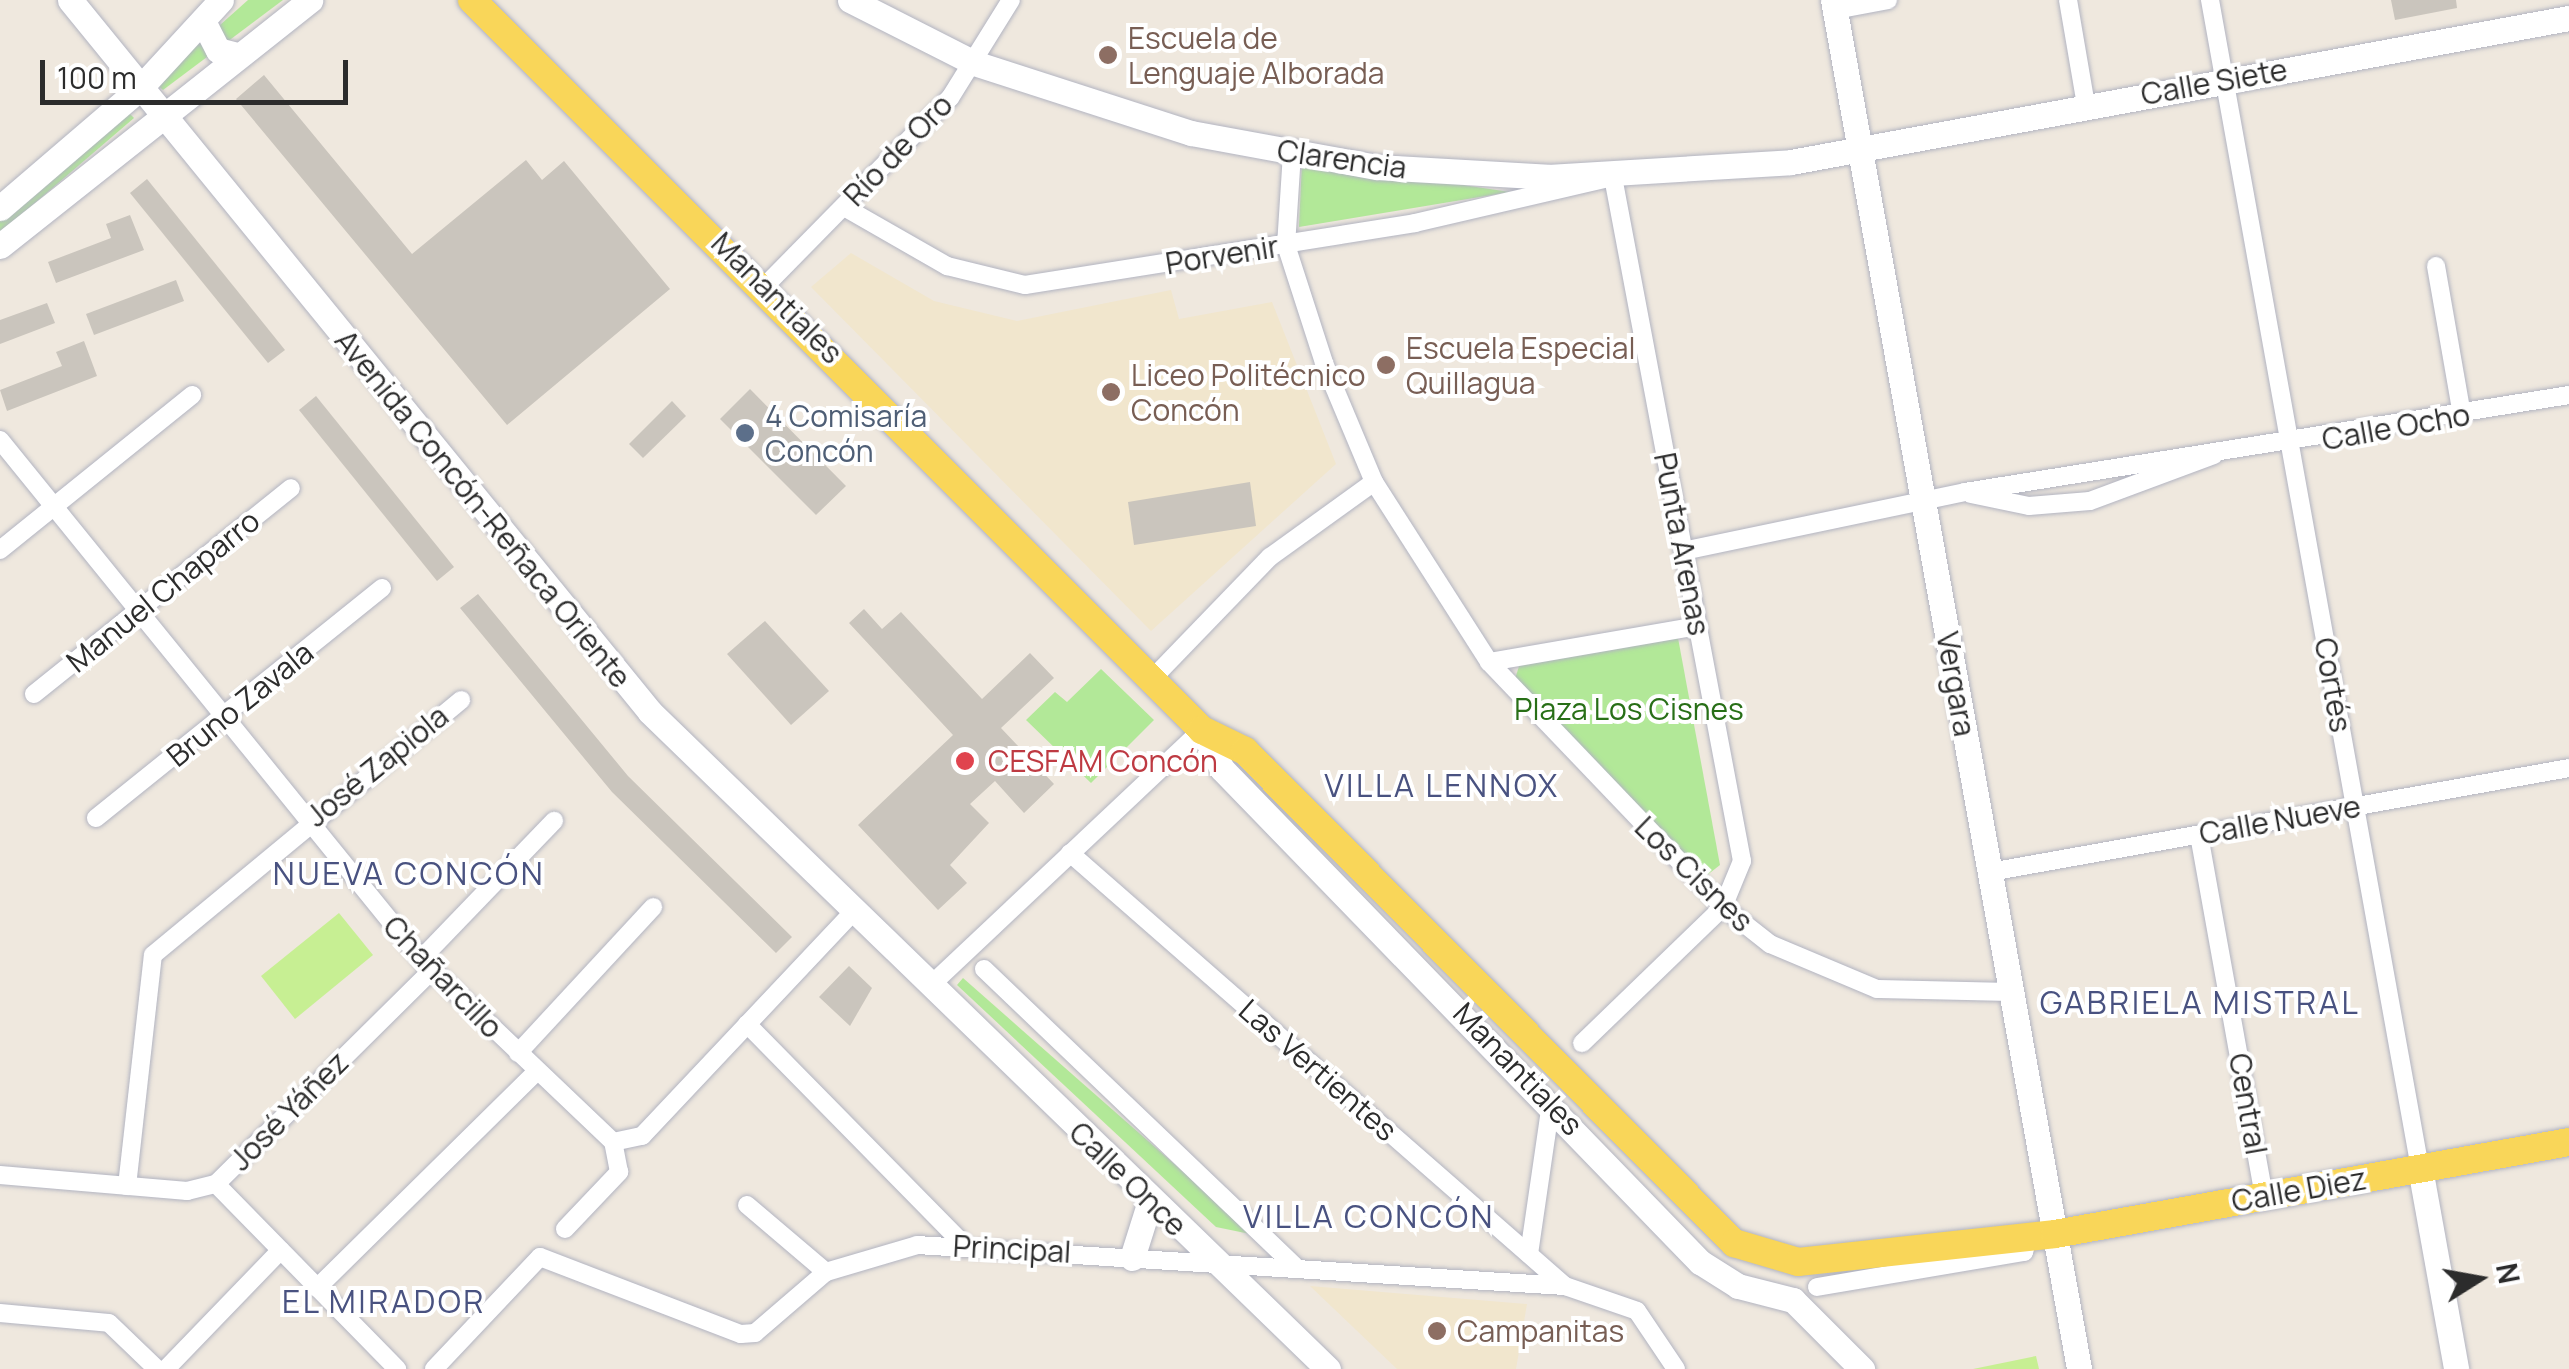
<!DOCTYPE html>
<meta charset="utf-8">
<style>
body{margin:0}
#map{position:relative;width:2569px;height:1369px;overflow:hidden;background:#efe8de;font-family:Manrope,sans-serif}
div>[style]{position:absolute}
.education>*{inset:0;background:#f1e6cd}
.green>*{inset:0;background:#b2e898}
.pitch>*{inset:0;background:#c7ef93}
.building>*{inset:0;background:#cac5bd}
.roads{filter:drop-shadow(0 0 2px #b2b4c1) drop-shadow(0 0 2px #b2b4c1)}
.street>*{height:18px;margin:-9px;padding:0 9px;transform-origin:9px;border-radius:9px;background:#fff}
.secondary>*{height:25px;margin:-12.5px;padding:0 12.5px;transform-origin:12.5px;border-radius:12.5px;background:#fff}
.primary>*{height:28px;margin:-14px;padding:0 14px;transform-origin:14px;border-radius:14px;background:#f9d659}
.dots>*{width:28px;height:28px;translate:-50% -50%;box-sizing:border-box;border:5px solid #fff;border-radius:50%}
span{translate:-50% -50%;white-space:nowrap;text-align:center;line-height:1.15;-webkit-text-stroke:8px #fff;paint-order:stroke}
.education-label{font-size:30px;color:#785e54}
.left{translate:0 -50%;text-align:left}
.street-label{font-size:30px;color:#2c2c2c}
.service-label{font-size:30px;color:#4e5e75}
.park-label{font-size:30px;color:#286f17}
.health-label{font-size:30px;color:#be3a42}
.neighbourhood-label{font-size:32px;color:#495280;letter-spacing:2.5px}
.north{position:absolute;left:2429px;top:1229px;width:100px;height:100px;-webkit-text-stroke:8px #fff;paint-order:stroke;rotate:79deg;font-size:28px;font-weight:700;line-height:40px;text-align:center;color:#2c2c2c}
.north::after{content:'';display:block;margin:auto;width:35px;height:45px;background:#2c2c2c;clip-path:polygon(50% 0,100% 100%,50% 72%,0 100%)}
.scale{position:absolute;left:40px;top:60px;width:308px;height:45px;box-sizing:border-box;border:5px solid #2c2c2c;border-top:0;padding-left:12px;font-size:30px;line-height:35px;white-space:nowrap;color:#2c2c2c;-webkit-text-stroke:8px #fff;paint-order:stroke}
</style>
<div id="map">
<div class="education">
<div style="clip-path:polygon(851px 253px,934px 301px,1017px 321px,1171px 290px,1179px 319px,1272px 302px,1336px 464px,1151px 631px,811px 287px)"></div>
<div style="clip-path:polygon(1310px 1286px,1527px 1304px,1516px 1369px,1397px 1369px)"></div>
</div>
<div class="green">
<div style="clip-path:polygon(248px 0,283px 0,163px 90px,155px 83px)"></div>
<div style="clip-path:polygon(127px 111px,134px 118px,0 233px,0 220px)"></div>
<div style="clip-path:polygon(1302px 161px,1510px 192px,1299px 227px)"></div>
<div style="clip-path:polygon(1678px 638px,1720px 865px,1702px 879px,1514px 682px,1520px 663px)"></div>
<div style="clip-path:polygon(1101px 669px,1154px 720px,1091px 783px,1026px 720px,1055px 692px,1067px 702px)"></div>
<div style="clip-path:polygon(963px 978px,1255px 1235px,1216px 1227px,957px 985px)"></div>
</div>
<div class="pitch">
<div style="clip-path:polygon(339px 913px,373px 955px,295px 1019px,261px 976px)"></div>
<div style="clip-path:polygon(2036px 1356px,2039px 1369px,1973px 1369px)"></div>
</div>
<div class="building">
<div style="clip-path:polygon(2391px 0,2456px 0,2457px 8px,2395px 20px)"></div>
<div style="clip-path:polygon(264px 75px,412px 254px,526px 160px,542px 180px,564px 161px,670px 289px,507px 425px,236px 99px)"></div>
<div style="clip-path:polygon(147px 179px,285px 350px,268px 363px,130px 193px)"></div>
<div style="clip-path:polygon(130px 215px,144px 250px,56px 283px,48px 262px,111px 238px,106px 224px)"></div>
<div style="clip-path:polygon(176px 280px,184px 301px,94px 335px,86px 314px)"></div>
<div style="clip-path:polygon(47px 303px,55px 323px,0 344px,0 320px)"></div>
<div style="clip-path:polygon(84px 341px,97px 376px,7px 411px,0 390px,62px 366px,56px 352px)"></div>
<div style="clip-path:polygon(750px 389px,846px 486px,816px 515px,720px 419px)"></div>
<div style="clip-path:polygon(316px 396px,454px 567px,437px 581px,299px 410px)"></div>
<div style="clip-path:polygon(672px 401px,686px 416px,643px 458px,629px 444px)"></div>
<div style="clip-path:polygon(1250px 482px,1256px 526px,1134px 545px,1128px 502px)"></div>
<div style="clip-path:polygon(478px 594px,628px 776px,792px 937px,776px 953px,612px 792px,460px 608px)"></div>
<div style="clip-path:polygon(864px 609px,882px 629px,901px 612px,982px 699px,1030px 653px,1054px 678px,1001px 728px,1054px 784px,1024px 813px,995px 781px,970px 804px,989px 823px,950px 865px,967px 883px,938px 910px,858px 825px,953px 735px,849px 623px)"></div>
<div style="clip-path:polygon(765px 621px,829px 691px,791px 725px,727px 654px)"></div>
<div style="clip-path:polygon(849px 966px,872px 988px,850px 1026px,819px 997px)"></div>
</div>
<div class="roads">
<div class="street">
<div style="left:2068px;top:0;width:107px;rotate:80.3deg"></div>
<div style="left:2210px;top:0;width:1187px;rotate:79.81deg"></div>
<div style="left:1835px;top:10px;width:54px;rotate:-10.7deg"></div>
<div style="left:1292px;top:153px;width:92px;rotate:93.7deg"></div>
<div style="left:1286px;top:245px;width:124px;rotate:72.1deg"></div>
<div style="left:1324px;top:363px;width:129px;rotate:67.2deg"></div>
<div style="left:1374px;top:482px;width:214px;rotate:57.4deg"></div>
<div style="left:1489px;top:662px;width:339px;rotate:46.3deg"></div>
<div style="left:1723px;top:907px;width:60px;rotate:38.2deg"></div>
<div style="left:1770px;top:944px;width:116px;rotate:22.8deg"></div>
<div style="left:1877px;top:989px;width:135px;rotate:1.3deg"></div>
<div style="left:844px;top:207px;width:119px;rotate:29.8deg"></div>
<div style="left:947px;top:266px;width:80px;rotate:13.7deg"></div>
<div style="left:1025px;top:285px;width:395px;rotate:-9deg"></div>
<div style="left:1415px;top:223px;width:203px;rotate:-13.1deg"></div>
<div style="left:1613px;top:177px;width:696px;rotate:79.32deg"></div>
<div style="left:1742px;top:861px;width:50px;rotate:112.4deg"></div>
<div style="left:1723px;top:907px;width:196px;rotate:136deg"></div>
<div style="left:2436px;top:266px;width:151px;rotate:80.1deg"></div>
<div style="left:765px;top:286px;width:264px;rotate:-45.5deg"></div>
<div style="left:950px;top:98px;width:115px;rotate:-58.1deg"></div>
<div style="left:0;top:440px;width:668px;rotate:50.95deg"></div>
<div style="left:421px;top:959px;width:265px;rotate:43.6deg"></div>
<div style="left:613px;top:1142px;width:30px;rotate:-12deg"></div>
<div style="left:642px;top:1136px;width:309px;rotate:-46.7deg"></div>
<div style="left:1971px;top:494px;width:59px;rotate:11.7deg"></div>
<div style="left:2029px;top:506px;width:61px;rotate:-4.7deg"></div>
<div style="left:2090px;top:501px;width:132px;rotate:-20.4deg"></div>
<div style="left:0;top:550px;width:247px;rotate:-38.9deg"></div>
<div style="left:1683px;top:551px;width:288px;rotate:-11.8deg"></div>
<div style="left:1965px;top:492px;width:612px;rotate:-9.12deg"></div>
<div style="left:1489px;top:662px;width:211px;rotate:-9.8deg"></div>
<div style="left:1152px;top:679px;width:170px;rotate:-46deg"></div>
<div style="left:1270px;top:557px;width:128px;rotate:-35.8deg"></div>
<div style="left:34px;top:694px;width:329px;rotate:-38.7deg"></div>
<div style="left:96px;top:818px;width:367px;rotate:-38.8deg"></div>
<div style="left:2199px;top:835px;width:367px;rotate:79.8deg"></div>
<div style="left:1070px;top:853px;width:658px;rotate:41.18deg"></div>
<div style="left:1990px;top:872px;width:588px;rotate:-10.18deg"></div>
<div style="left:421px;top:959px;width:192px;rotate:-46.1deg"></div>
<div style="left:984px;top:969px;width:429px;rotate:43.7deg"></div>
<div style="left:930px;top:986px;width:374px;rotate:-43.3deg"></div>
<div style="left:747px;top:1024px;width:310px;rotate:45.5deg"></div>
<div style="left:518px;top:1053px;width:199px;rotate:-47.2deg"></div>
<div style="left:0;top:1175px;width:188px;rotate:4.9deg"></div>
<div style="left:187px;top:1191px;width:30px;rotate:-14deg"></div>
<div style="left:216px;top:1184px;width:304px;rotate:-44.7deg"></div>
<div style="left:216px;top:1184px;width:259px;rotate:45.6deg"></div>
<div style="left:127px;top:1186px;width:232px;rotate:-83.6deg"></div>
<div style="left:153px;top:955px;width:400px;rotate:-39.6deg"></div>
<div style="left:747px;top:1205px;width:104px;rotate:40.3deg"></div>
<div style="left:565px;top:1229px;width:79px;rotate:-46.5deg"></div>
<div style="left:619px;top:1172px;width:31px;rotate:-101deg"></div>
<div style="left:1529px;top:1254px;width:153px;rotate:-81.7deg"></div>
<div style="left:1817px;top:1287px;width:210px;rotate:-9.6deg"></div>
<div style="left:2024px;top:1252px;width:19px;rotate:-74deg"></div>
<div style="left:317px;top:1288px;width:309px;rotate:-44.6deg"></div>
<div style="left:0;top:1313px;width:109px;rotate:5.2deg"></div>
<div style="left:109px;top:1323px;width:66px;rotate:43.8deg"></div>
<div style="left:166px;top:1369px;width:165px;rotate:-46deg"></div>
<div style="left:434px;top:1369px;width:154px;rotate:-46.6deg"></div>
<div style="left:540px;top:1257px;width:215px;rotate:21deg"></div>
<div style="left:741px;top:1334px;width:14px;rotate:-4deg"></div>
<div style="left:755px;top:1333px;width:94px;rotate:-40.7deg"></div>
<div style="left:826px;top:1272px;width:95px;rotate:-16.5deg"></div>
<div style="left:917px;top:1245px;width:649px;rotate:3.62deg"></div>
<div style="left:1565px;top:1286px;width:76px;rotate:19.1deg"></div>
<div style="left:1637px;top:1311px;width:70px;rotate:56.1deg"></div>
</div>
<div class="secondary">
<div style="left:70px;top:0;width:918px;rotate:50.83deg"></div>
<div style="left:650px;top:712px;width:944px;rotate:44.1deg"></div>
<div style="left:850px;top:0;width:139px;rotate:26.9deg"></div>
<div style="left:974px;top:63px;width:228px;rotate:17.9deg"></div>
<div style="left:1191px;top:133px;width:189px;rotate:10.4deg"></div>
<div style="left:1377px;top:167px;width:171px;rotate:3.3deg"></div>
<div style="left:1548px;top:177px;width:243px;rotate:-3.5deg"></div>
<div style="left:1791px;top:162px;width:791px;rotate:-10.49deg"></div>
<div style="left:1833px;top:0;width:1391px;rotate:79.81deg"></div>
<div style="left:203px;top:21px;width:33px;rotate:63deg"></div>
<div style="left:218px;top:50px;width:20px;rotate:15deg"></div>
<div style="left:0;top:208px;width:186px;rotate:-40.6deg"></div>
<div style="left:141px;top:87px;width:118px;rotate:-47.4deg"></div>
<div style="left:0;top:246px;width:396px;rotate:-38.4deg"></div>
<div style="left:1202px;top:730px;width:44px;rotate:62.9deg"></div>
<div style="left:1222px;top:769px;width:687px;rotate:45.89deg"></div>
<div style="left:1700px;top:1262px;width:45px;rotate:32.3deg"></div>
<div style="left:1738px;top:1286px;width:57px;rotate:14.3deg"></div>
<div style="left:1793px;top:1300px;width:98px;rotate:45deg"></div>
<div style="left:2420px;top:1168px;width:204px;rotate:79.8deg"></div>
<div style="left:1132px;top:1258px;width:60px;rotate:-72.5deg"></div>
</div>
<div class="primary">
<div style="left:472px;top:0;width:1032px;rotate:45deg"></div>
<div style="left:1202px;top:730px;width:48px;rotate:26deg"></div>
<div style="left:1245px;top:751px;width:694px;rotate:45.18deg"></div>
<div style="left:1734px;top:1243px;width:67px;rotate:16.5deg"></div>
<div style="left:1798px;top:1262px;width:259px;rotate:-6.2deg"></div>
<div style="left:2055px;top:1234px;width:522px;rotate:-10.15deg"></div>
</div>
</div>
<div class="dots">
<div style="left:1108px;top:55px;background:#8d6e63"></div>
<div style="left:1386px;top:365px;background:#8d6e63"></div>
<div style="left:1111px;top:392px;background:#8d6e63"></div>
<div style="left:745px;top:433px;background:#5c6f8a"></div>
<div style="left:965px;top:761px;background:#e0444e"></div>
<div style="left:1437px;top:1331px;background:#8d6e63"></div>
</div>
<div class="education-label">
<span class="left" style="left:1128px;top:55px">Escuela de<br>Lenguaje Alborada</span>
<span class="left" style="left:1406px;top:365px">Escuela Especial<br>Quillagua</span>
<span class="left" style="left:1131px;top:392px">Liceo Politécnico<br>Concón</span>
<span class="left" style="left:1457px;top:1331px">Campanitas</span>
</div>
<div class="street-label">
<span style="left:2214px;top:82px;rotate:-10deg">Calle Siete</span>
<span style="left:898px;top:150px;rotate:-46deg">Río de Oro</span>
<span style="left:1342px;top:159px;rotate:8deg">Clarencia</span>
<span style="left:1222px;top:255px;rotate:-9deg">Porvenir</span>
<span style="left:777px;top:298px;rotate:45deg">Manantiales</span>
<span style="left:2396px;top:427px;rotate:-10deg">Calle Ocho</span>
<span style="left:483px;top:509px;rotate:51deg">Avenida Concón-Reñaca Oriente</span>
<span style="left:1682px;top:544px;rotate:79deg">Punta Arenas</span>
<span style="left:163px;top:591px;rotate:-39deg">Manuel Chaparro</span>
<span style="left:1956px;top:684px;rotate:80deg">Vergara</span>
<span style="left:2333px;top:685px;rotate:80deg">Cortés</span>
<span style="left:240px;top:704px;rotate:-39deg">Bruno Zavala</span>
<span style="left:377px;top:766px;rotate:-39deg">José Zapiola</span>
<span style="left:2280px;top:820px;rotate:-10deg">Calle Nueve</span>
<span style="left:1694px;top:874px;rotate:44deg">Los Cisnes</span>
<span style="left:443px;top:977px;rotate:46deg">Chañarcillo</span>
<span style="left:1518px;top:1069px;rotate:46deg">Manantiales</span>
<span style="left:1318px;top:1070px;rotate:41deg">Las Vertientes</span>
<span style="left:2248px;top:1104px;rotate:80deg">Central</span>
<span style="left:289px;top:1111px;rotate:-45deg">José Yáñez</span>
<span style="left:1128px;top:1179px;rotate:44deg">Calle Once</span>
<span style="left:2299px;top:1190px;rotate:-10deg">Calle Diez</span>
<span style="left:1012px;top:1249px;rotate:3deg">Principal</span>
</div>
<div class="service-label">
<span class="left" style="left:765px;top:433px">4 Comisaría<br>Concón</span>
</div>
<div class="park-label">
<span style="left:1629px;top:709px">Plaza Los Cisnes</span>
</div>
<div class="health-label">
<span class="left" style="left:988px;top:761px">CESFAM Concón</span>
</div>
<div class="neighbourhood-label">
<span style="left:1442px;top:785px">VILLA LENNOX</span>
<span style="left:409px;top:873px">NUEVA CONCÓN</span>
<span style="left:2200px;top:1002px">GABRIELA MISTRAL</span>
<span style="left:1369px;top:1216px">VILLA CONCÓN</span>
<span style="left:384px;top:1301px">EL MIRADOR</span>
</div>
<div class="north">N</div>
<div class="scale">100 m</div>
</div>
